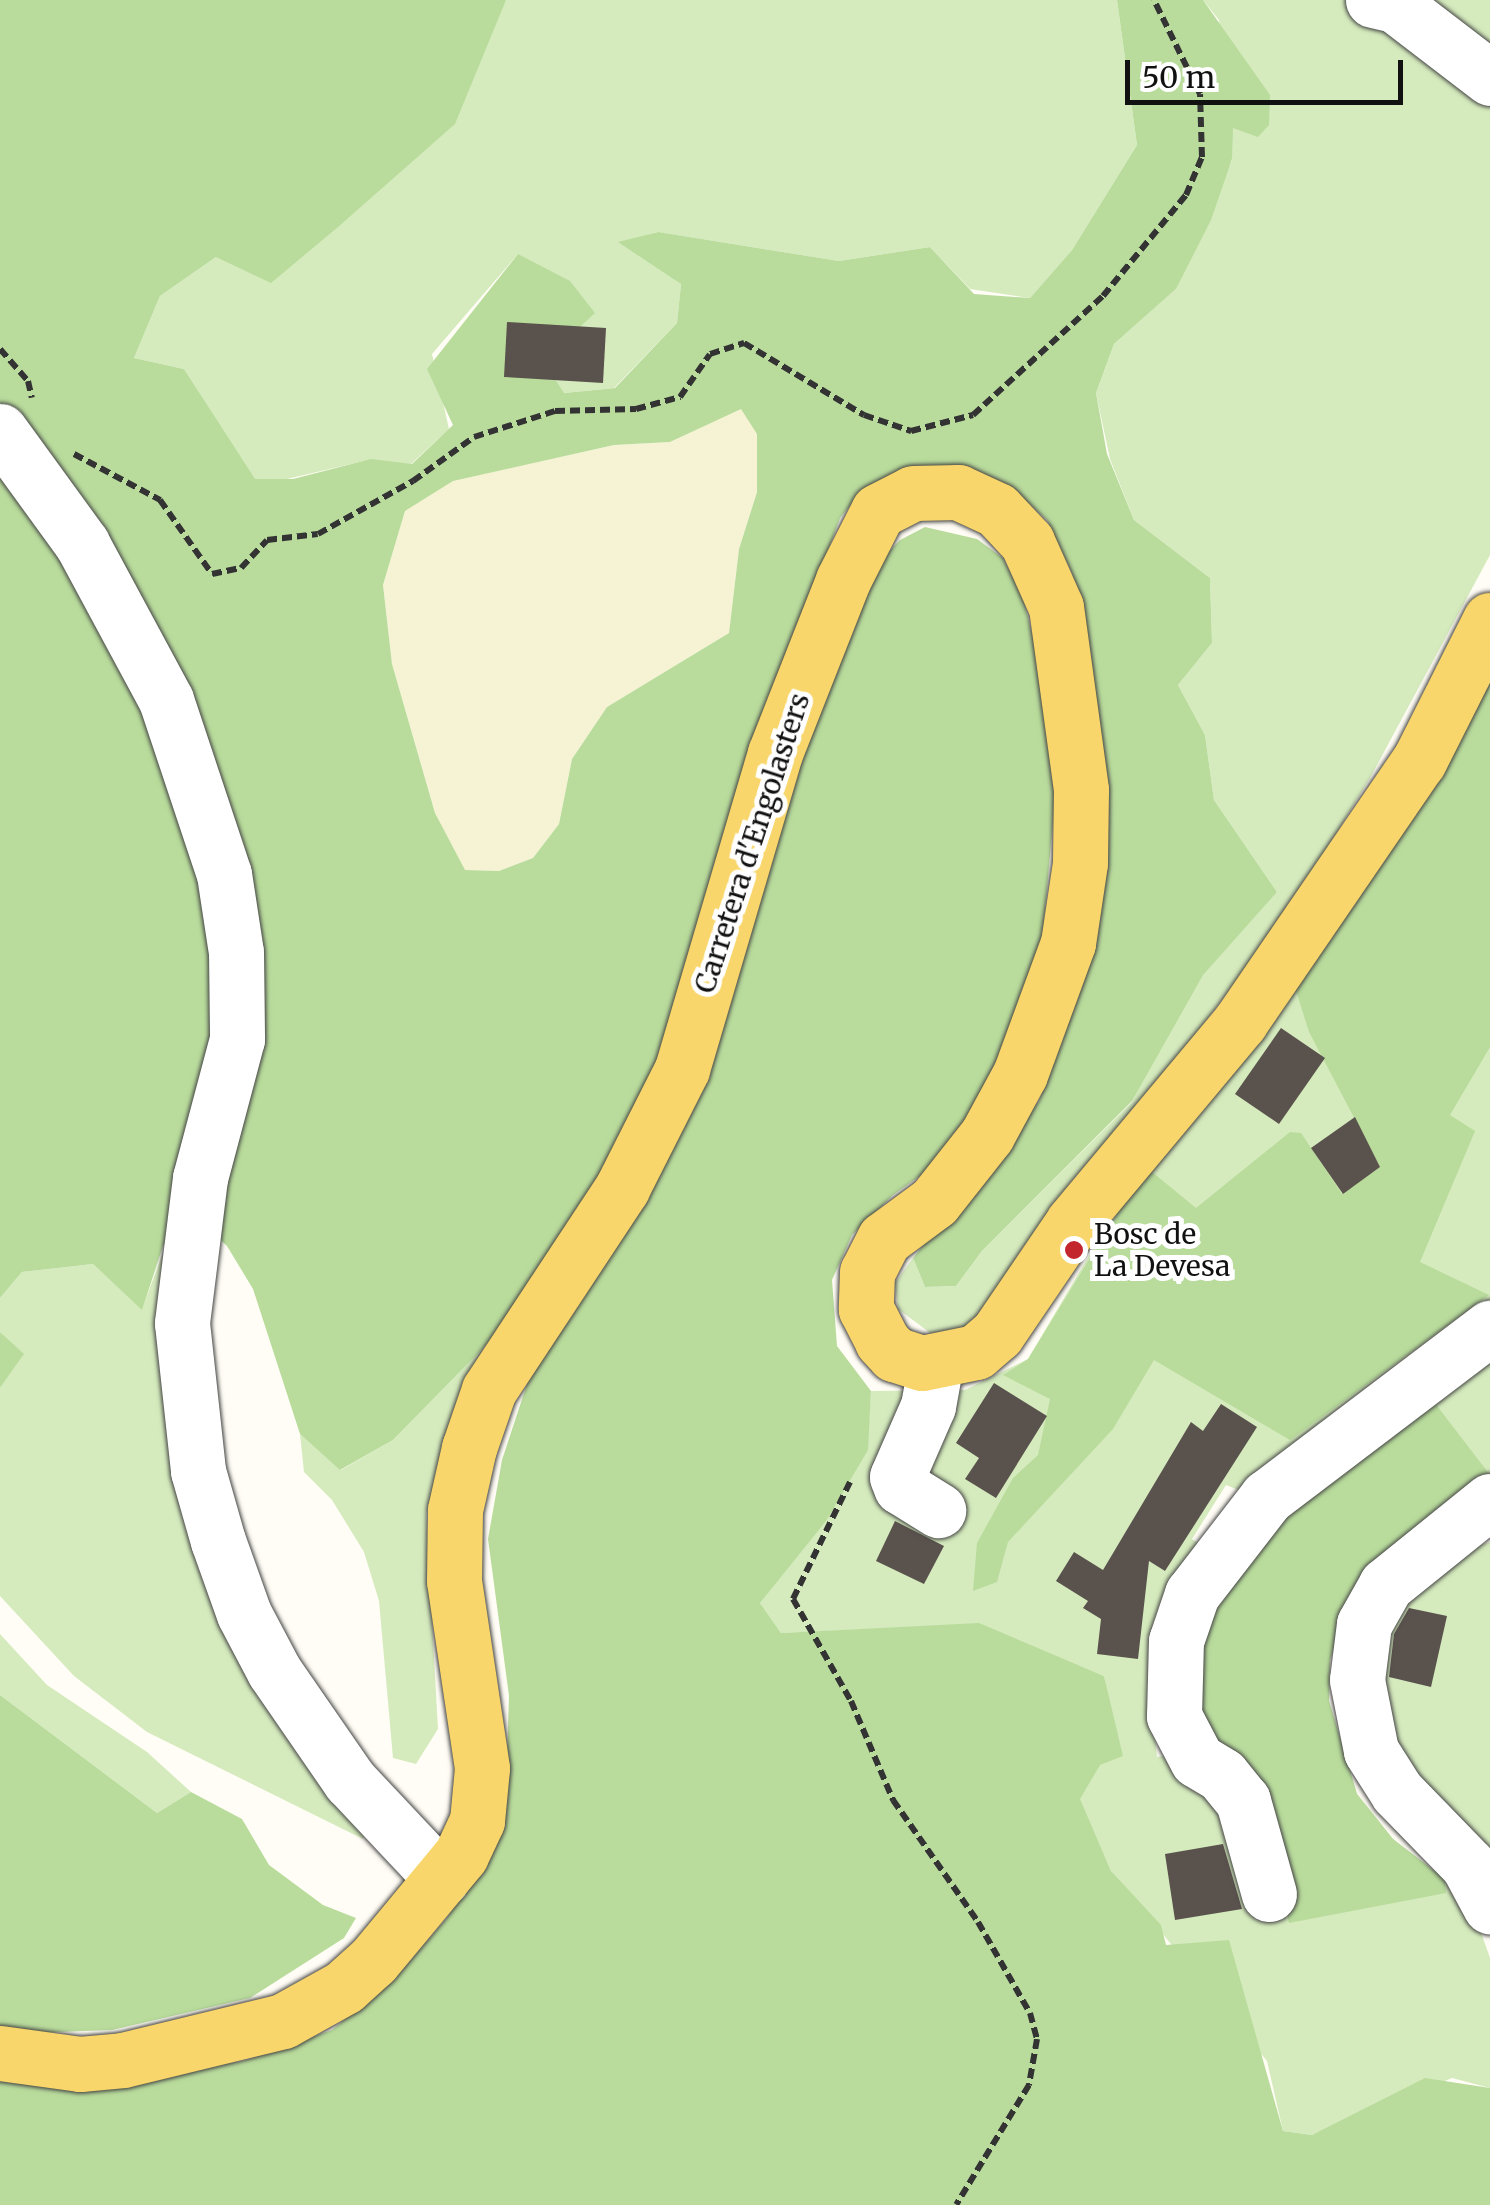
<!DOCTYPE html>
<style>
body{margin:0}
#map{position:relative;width:1490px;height:2205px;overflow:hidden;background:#fffdf5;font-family:Merriweather,serif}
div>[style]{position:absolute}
.farmland>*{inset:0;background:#f6f3d4}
.green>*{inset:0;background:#d5ebbd}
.forest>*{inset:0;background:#b9dc9c}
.building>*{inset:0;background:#5a524d}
.path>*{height:6px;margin-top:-3px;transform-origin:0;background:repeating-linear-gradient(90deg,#333 0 10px,transparent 0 15px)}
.roads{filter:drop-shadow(0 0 2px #444) drop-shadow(0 0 2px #444)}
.minor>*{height:55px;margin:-27.5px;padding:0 27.5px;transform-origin:27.5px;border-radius:27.5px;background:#fff}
.major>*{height:55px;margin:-27.5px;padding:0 27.5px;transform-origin:27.5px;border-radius:27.5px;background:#f9d66b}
.dots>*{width:28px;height:28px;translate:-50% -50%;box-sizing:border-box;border:5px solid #fff;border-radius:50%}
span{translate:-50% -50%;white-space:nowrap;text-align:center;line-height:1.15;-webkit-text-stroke:10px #fff;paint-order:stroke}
.street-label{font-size:28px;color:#111}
.poi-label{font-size:28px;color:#111}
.left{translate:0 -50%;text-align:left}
.scale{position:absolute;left:1125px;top:60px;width:278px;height:45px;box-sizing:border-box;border:5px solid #111;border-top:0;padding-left:12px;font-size:30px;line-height:35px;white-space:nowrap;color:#111;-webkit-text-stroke:8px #fff;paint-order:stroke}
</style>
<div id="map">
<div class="farmland">
<div style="clip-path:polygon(741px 408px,757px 433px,757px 492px,739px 549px,729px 633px,607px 707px,572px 759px,559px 824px,533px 858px,499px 871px,464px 870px,435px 813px,392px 664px,383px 585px,405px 511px,452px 481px,614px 445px,670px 442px)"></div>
</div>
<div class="green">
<div style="clip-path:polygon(506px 0,1117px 0,1137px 145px,1072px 250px,1030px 298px,970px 289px,930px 247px,839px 261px,657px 232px,626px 241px,681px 284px,677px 323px,614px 388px,563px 393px,543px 361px,518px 254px,432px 354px,449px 429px,411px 464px,364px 461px,287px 479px,254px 479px,184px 369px,134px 358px,160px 296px,216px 257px)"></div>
<div style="clip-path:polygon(1203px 0,1490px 0,1490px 555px,1370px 778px,1283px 920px,984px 1310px,957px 1334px,933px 1335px,898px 1309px,895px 1283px,913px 1258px,925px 1287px,956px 1286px,982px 1251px,1132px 1102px,1156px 1048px,1231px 928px,1277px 892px,1214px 800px,1205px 735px,1178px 685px,1212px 643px,1210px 578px,1134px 520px,1110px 459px,1096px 393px,1114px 344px,1176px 289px,1232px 160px,1219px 20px)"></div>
<div style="clip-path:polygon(1490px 677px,1490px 1307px,1249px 1494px,1226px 1485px,1192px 1539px,1204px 1547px,1151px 1698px,1157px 1757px,1203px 1748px,1203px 1623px,1490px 1352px,1490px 1475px,1347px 1606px,1330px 1660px,1329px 1701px,1357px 1794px,1393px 1839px,1470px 1901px,1490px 1958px,1490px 2088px,1452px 2078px,1312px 2135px,1283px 2131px,1267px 2061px,1111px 1871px,1079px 1799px,1109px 1703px,1104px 1676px,979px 1624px,781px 1633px,760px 1603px,867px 1450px,871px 1391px,965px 1390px,1028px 1359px,1093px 1249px)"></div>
<div style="clip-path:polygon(168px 1239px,173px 1455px,366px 1829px,363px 1839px,147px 1732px,74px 1676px,0 1596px,0 1388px,23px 1355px,0 1332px,0 1298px,22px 1272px,93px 1264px,142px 1309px)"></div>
<div style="clip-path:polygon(484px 1347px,447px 1430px,426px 1515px,438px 1729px,416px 1764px,393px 1758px,379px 1601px,364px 1552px,332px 1500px,304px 1472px,300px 1434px,341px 1470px,393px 1440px)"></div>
<div style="clip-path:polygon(1490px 1542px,1490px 1860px,1398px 1763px,1381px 1733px,1381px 1637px,1391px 1612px,1460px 1552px)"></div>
<div style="clip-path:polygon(0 1634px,47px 1685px,147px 1752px,191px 1792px,157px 1813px,0 1695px)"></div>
</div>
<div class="forest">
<div style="clip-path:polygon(evenodd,0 0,506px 0,455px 124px,338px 227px,271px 283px,216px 257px,160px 296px,134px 358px,184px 369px,255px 479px,293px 479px,371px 459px,412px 464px,453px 425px,427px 369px,518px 254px,570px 281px,595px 313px,543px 361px,564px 393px,615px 388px,677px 323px,681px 284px,618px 242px,658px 232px,839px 261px,930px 247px,974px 294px,1030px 298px,1072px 250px,1137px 145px,1117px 0,1203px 0,1270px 95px,1269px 125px,1258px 137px,1233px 128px,1232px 159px,1211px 220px,1176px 289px,1114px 344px,1096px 393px,1107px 454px,1134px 520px,1210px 578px,1212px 643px,1178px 685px,1205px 735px,1214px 800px,1277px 892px,1203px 975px,1132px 1101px,982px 1251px,956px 1286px,925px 1287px,913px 1258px,1039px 1101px,1079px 990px,1090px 654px,1072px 573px,1047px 520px,1016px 492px,859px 495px,840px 518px,757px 741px,748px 913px,869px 572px,900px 540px,925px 527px,977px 539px,1003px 558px,1023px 597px,1046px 691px,1056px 788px,1041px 955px,1000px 1079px,949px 1155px,893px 1195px,852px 1235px,832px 1280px,837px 1346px,871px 1391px,868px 1450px,826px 1521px,760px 1603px,781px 1633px,979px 1623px,1104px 1676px,1123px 1756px,1100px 1765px,1080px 1799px,1111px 1871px,1161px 1925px,1166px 1945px,1229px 1940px,1283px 2131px,1312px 2135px,1425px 2078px,1490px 2088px,1490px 2205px,0 2205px,0 2076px,144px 2077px,243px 2061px,332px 2030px,396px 1977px,447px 1918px,481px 1863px,506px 1790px,509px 1696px,488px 1539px,502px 1460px,541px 1342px,492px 1339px,393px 1440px,340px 1470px,300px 1434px,253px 1289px,227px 1246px,190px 1212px,163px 1246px,142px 1310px,93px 1264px,22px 1272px,0 1298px,0 0,741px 409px,757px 434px,757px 492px,739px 549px,729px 633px,607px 707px,572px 759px,559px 824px,533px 858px,499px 871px,465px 870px,435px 813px,392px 664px,383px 585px,405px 511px,453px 481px,614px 445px,670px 442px,741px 409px)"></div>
<div style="clip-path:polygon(1490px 677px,1490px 1047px,1450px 1115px,1475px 1131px,1420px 1262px,1489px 1295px,1290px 1440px,1154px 1360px,1113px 1429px,1008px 1542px,997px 1582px,973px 1591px,977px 1543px,1013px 1478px,1038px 1455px,1050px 1399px,1003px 1375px,1028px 1359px,1146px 1167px,1196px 1208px,1290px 1132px,1301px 1133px,1342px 1194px,1380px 1167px,1309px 1032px,1293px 981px)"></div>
<div style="clip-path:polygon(0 1332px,24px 1354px,0 1388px)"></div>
<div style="clip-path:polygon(1431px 1398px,1490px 1475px,1347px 1606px,1330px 1660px,1329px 1701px,1357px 1794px,1393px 1839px,1444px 1878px,1446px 1893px,1289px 1923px,1271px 1834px,1203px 1748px,1192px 1666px,1203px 1623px,1253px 1536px)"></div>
<div style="clip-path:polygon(0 1695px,157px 1813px,191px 1792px,242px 1819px,269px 1865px,323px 1905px,356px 1918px,344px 1938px,250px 1998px,112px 2030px,0 2034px)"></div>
</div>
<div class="building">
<div style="clip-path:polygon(507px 322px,606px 328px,603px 383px,504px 377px)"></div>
<div style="clip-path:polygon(1281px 1028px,1325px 1058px,1279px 1124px,1235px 1094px)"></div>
<div style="clip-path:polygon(1355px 1117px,1380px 1167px,1343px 1194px,1311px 1148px)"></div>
<div style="clip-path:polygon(994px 1383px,1047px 1416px,996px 1498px,965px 1479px,979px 1458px,956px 1443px)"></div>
<div style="clip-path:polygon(1221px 1404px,1257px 1427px,1165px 1571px,1149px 1561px,1138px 1659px,1097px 1654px,1101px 1619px,1083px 1608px,1088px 1601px,1056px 1581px,1074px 1552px,1103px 1570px,1191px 1422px,1203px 1431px)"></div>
<div style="clip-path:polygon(895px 1521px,944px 1546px,924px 1584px,876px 1561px)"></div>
<div style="clip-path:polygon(1409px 1608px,1447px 1616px,1431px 1687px,1389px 1677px,1394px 1634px)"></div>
<div style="clip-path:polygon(1223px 1844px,1242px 1909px,1175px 1920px,1165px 1854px)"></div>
</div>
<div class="path">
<div style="left:0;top:349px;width:43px;rotate:48.8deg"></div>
<div style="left:28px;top:381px;width:17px;rotate:77deg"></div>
<div style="left:74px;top:454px;width:98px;rotate:28.1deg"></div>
<div style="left:160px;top:500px;width:90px;rotate:54.9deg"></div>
<div style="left:212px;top:574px;width:30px;rotate:-12deg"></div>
<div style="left:241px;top:568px;width:38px;rotate:-47deg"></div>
<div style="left:267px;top:540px;width:51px;rotate:-6.7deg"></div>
<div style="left:318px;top:534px;width:109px;rotate:-29.2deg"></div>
<div style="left:413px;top:481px;width:75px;rotate:-35.8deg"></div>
<div style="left:474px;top:437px;width:85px;rotate:-17.8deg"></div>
<div style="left:555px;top:411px;width:81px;rotate:-1.4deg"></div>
<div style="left:636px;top:409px;width:46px;rotate:-15.3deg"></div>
<div style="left:680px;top:397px;width:52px;rotate:-55.1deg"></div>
<div style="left:710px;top:354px;width:36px;rotate:-18deg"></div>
<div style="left:744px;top:343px;width:140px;rotate:31deg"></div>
<div style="left:864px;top:415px;width:50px;rotate:18.8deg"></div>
<div style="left:911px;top:431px;width:64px;rotate:-14.5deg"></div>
<div style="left:973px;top:415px;width:176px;rotate:-42.5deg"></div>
<div style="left:1103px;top:296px;width:131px;rotate:-50.6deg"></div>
<div style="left:1186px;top:195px;width:41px;rotate:-67.2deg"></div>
<div style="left:1202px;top:157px;width:63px;rotate:-91.8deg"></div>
<div style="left:1200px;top:94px;width:105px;rotate:-116.1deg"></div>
<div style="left:850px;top:1482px;width:130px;rotate:116deg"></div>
<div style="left:793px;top:1599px;width:117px;rotate:60.4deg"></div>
<div style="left:851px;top:1701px;width:108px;rotate:67deg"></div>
<div style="left:893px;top:1800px;width:149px;rotate:55.1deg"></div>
<div style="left:978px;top:1922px;width:105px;rotate:60.3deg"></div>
<div style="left:1030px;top:2013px;width:27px;rotate:75deg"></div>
<div style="left:1037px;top:2039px;width:47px;rotate:99.9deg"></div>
<div style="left:1029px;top:2085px;width:140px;rotate:121.3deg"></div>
</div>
<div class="roads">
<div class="minor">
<div style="left:1373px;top:0;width:23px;rotate:13deg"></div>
<div style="left:1395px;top:5px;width:120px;rotate:37.5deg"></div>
<div style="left:0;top:431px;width:140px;rotate:54deg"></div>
<div style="left:82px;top:544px;width:177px;rotate:61.7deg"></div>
<div style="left:166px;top:700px;width:183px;rotate:71.6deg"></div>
<div style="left:224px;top:874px;width:79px;rotate:81.3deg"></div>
<div style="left:236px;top:952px;width:87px;rotate:89.3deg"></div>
<div style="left:237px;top:1039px;width:144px;rotate:104.9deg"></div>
<div style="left:200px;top:1178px;width:146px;rotate:97.1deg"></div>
<div style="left:182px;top:1323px;width:149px;rotate:83.8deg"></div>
<div style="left:198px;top:1471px;width:73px;rotate:74.1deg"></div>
<div style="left:218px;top:1541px;width:77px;rotate:70.4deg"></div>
<div style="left:244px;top:1614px;width:64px;rotate:62.2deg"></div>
<div style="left:274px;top:1671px;width:134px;rotate:55.4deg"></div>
<div style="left:350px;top:1781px;width:134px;rotate:46.8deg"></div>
<div style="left:936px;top:1362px;width:45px;rotate:100.3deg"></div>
<div style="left:928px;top:1406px;width:77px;rotate:113.6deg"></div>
<div style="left:897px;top:1477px;width:11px;rotate:68deg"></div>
<div style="left:901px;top:1487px;width:44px;rotate:31.9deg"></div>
<div style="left:1490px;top:1501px;width:134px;rotate:141.1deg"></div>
<div style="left:1386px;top:1585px;width:45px;rotate:119.4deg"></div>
<div style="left:1364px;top:1624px;width:56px;rotate:97.1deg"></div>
<div style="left:1357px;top:1680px;width:72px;rotate:78.8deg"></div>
<div style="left:1371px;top:1751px;width:49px;rotate:57.6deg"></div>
<div style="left:1397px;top:1792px;width:102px;rotate:45.8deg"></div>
<div style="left:1468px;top:1865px;width:47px;rotate:61.8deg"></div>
<div style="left:1269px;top:1894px;width:97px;rotate:-105.6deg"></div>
<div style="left:1243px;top:1801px;width:33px;rotate:-129deg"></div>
<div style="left:1222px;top:1775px;width:29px;rotate:-149deg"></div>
<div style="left:1197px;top:1760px;width:50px;rotate:-117.6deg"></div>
<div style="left:1174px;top:1716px;width:75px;rotate:-88.5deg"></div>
<div style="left:1176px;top:1641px;width:50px;rotate:-71.2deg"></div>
<div style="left:1192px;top:1594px;width:123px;rotate:-52.3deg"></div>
<div style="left:1267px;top:1497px;width:280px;rotate:-37.2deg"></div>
</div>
<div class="major">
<div style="left:0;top:2053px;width:81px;rotate:7.8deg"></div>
<div style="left:80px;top:2064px;width:43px;rotate:-5.3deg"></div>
<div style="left:123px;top:2060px;width:165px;rotate:-13.7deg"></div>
<div style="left:283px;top:2021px;width:70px;rotate:-29.1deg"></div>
<div style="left:344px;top:1987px;width:39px;rotate:-42deg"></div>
<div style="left:373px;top:1961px;width:138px;rotate:-50.3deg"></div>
<div style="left:461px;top:1855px;width:38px;rotate:-65deg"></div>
<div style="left:477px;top:1821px;width:53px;rotate:-84.6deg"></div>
<div style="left:482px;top:1768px;width:189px;rotate:-98.5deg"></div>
<div style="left:454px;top:1581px;width:71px;rotate:-89.2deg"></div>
<div style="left:455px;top:1510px;width:64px;rotate:-77.3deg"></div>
<div style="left:469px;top:1448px;width:61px;rotate:-71deg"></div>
<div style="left:489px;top:1390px;width:242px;rotate:-56.6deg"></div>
<div style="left:622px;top:1188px;width:133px;rotate:-63.2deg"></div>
<div style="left:682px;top:1069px;width:329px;rotate:-73.6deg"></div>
<div style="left:775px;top:753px;width:186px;rotate:-68.5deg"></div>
<div style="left:843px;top:580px;width:77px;rotate:-63.1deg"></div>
<div style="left:878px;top:511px;width:39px;rotate:-27deg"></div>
<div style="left:913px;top:493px;width:45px;rotate:-1.3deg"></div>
<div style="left:958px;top:492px;width:43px;rotate:24.8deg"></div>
<div style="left:997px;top:510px;width:44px;rotate:46.8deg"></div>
<div style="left:1027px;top:542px;width:71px;rotate:66deg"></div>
<div style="left:1056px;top:607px;width:185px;rotate:82.2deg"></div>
<div style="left:1081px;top:790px;width:73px;rotate:90.8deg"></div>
<div style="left:1080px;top:863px;width:81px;rotate:98.5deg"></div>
<div style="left:1068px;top:943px;width:140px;rotate:110.1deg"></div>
<div style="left:1020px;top:1074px;width:69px;rotate:118.4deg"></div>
<div style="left:987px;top:1135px;width:85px;rotate:128.3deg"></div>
<div style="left:934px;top:1202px;width:62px;rotate:143.5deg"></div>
<div style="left:884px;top:1239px;width:37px;rotate:117deg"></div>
<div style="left:867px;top:1272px;width:37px;rotate:92deg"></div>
<div style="left:866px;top:1309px;width:36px;rotate:63deg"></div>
<div style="left:882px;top:1341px;width:18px;rotate:47deg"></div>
<div style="left:894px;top:1354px;width:29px;rotate:18deg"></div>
<div style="left:922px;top:1363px;width:55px;rotate:-11.5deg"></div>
<div style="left:976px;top:1352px;width:28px;rotate:-41deg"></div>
<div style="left:997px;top:1334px;width:135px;rotate:-55.8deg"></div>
<div style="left:1073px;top:1222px;width:261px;rotate:-50.1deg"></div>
<div style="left:1240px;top:1022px;width:316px;rotate:-55.6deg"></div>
<div style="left:1419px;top:761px;width:158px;rotate:-63.3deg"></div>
</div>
</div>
<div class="dots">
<div style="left:1074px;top:1250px;background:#c4262e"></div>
</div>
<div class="street-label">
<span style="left:752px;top:843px;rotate:-72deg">Carretera d'Engolasters</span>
</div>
<div class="poi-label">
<span class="left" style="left:1094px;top:1250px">Bosc de<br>La Devesa</span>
</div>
<div class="scale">50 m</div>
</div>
